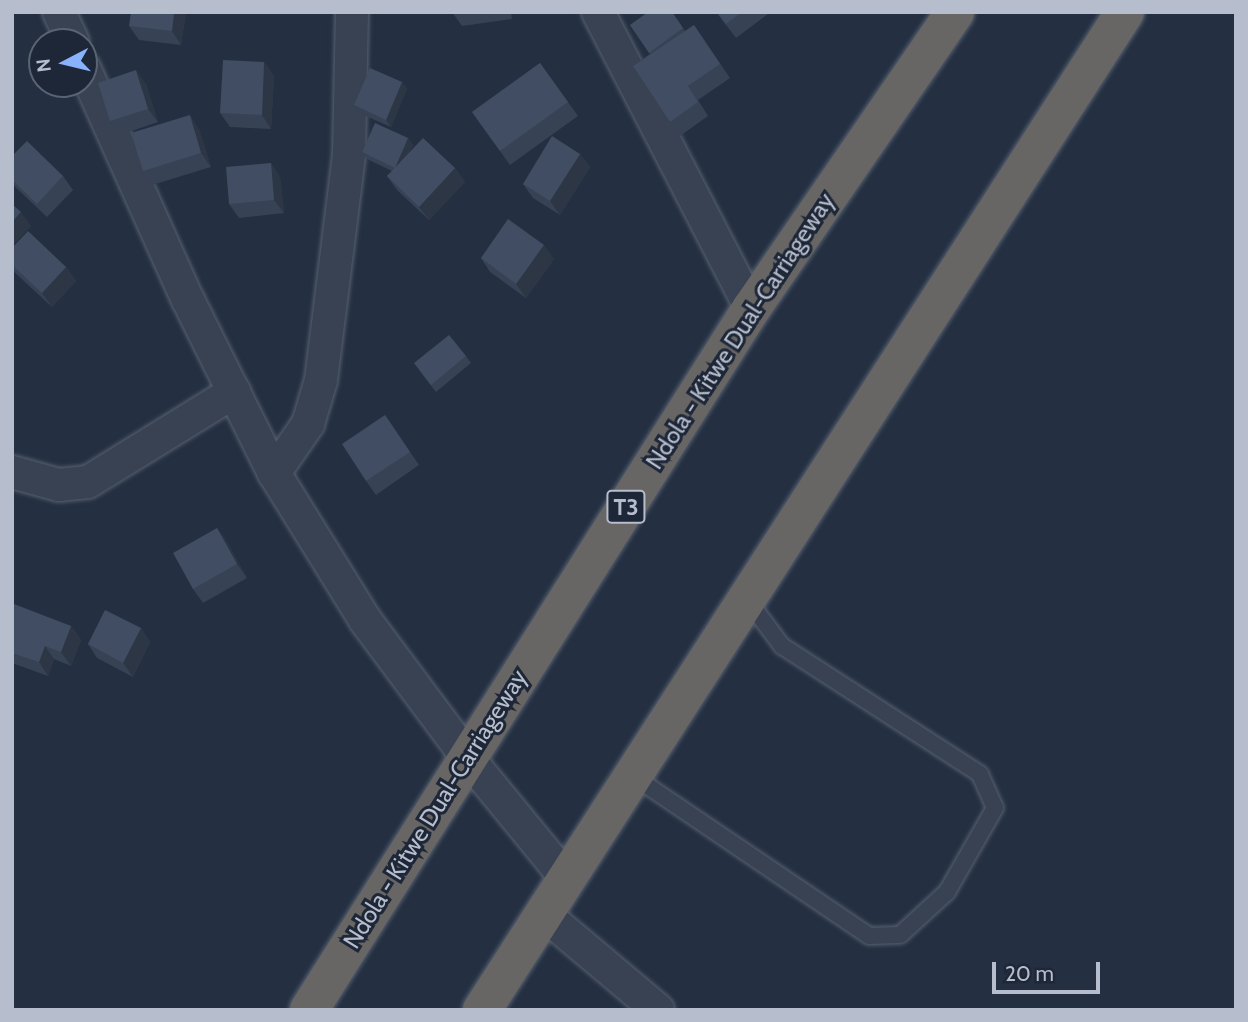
<!DOCTYPE html>
<style>
body{margin:0}
#map{position:relative;width:1248px;height:1022px;overflow:hidden;background:#243042;font-family:Cabin,sans-serif}
div>[style]{position:absolute}
.roads{filter:drop-shadow(0 0 2px #57606f) drop-shadow(0 0 2px #57606f)}
.service>*{height:16px;margin:-8px;padding:0 8px;transform-origin:8px;border-radius:8px;background:#394252}
.minor>*{height:32px;margin:-16px;padding:0 16px;transform-origin:16px;border-radius:16px;background:#394252}
.trunk>*{height:38px;margin:-19px;padding:0 19px;transform-origin:19px;border-radius:19px;background:#686664}
.wall>*{inset:0;background:#374254}
.shaded-wall>*{inset:0;background:#2d3645}
.building>*{inset:0;background:#404d62}
span{translate:-50% -50%;white-space:nowrap;text-align:center;line-height:1.15;-webkit-text-stroke:6px #1e2737;paint-order:stroke}
.shield-label span{padding:2px 5px;background:#1e2737;border:2px solid;border-radius:5px;-webkit-text-stroke-width:0}
.shield-label{font-size:23px;color:#b6bdcc;font-weight:700}
.street-label{font-size:24px;color:#b6bdcc}
.frame{position:absolute;inset:0;border:14px solid #b6bdcc;pointer-events:none}
.north{position:absolute;left:28px;top:28px;width:70px;height:70px;box-sizing:border-box;background:#1e2737;border:2px solid #5b6373;border-radius:50%;rotate:263deg;font-size:19px;font-weight:700;line-height:28px;text-align:center;color:#b6bdcc}
.north::after{content:'';display:block;margin:auto;width:24px;height:32px;background:#89b2fd;clip-path:polygon(50% 0,100% 100%,50% 72%,0 100%)}
.scale{position:absolute;left:992px;top:962px;width:108px;height:32px;box-sizing:border-box;border:4px solid #b6bdcc;border-top:0;padding-left:9px;font-size:21px;line-height:24px;white-space:nowrap;color:#b6bdcc;-webkit-text-stroke:5px #1e2737;paint-order:stroke}
</style>
<div id="map">
<div class="roads">
<div class="service">
<div style="left:633px;top:776px;width:285px;rotate:34.1deg"></div>
<div style="left:869px;top:936px;width:31px;rotate:-2deg"></div>
<div style="left:900px;top:935px;width:64px;rotate:-42.5deg"></div>
<div style="left:947px;top:892px;width:97px;rotate:-60.3deg"></div>
<div style="left:995px;top:808px;width:37px;rotate:-114deg"></div>
<div style="left:980px;top:774px;width:236px;rotate:-147.1deg"></div>
<div style="left:782px;top:646px;width:59px;rotate:-126.7deg"></div>
</div>
<div class="minor">
<div style="left:59px;top:12px;width:33px;rotate:65deg"></div>
<div style="left:598px;top:12px;width:334px;rotate:62.7deg"></div>
<div style="left:84px;top:68px;width:254px;rotate:65.9deg"></div>
<div style="left:188px;top:300px;width:193px;rotate:63.6deg"></div>
<div style="left:274px;top:473px;width:173px;rotate:58.2deg"></div>
<div style="left:365px;top:620px;width:171px;rotate:53.3deg"></div>
<div style="left:467px;top:757px;width:156px;rotate:50.7deg"></div>
<div style="left:12px;top:472px;width:49px;rotate:15.5deg"></div>
<div style="left:59px;top:485px;width:29px;rotate:-6deg"></div>
<div style="left:88px;top:482px;width:172px;rotate:-31.7deg"></div>
<div style="left:274px;top:473px;width:60px;rotate:-55.2deg"></div>
<div style="left:308px;top:424px;width:46px;rotate:-73.5deg"></div>
<div style="left:321px;top:380px;width:227px;rotate:-82.9deg"></div>
<div style="left:349px;top:155px;width:143px;rotate:-88.8deg"></div>
<div style="left:544px;top:914px;width:149px;rotate:40.1deg"></div>
</div>
<div class="trunk">
<div style="left:309px;top:1010px;width:829px;rotate:-57.77deg"></div>
<div style="left:751px;top:309px;width:360px;rotate:-55.5deg"></div>
<div style="left:482px;top:1010px;width:1187px;rotate:-57.21deg"></div>
</div>
</div>
<div class="wall">
<div style="clip-path:polygon(186px 12px,181px 45px,139px 40px,129px 26px)"></div>
<div style="clip-path:polygon(452px 12px,511px 12px,512px 19px,462px 26px)"></div>
<div style="clip-path:polygon(672px 12px,685px 31px,694px 25px,730px 78px,698px 100px,708px 116px,680px 136px,633px 66px,650px 54px,630px 25px)"></div>
<div style="clip-path:polygon(716px 12px,766px 12px,768px 14px,736px 38px)"></div>
<div style="clip-path:polygon(264px 62px,274px 76px,271px 129px,230px 127px,220px 113px)"></div>
<div style="clip-path:polygon(540px 63px,578px 116px,510px 165px,472px 112px)"></div>
<div style="clip-path:polygon(402px 82px,407px 89px,391px 127px,359px 113px,354px 105px)"></div>
<div style="clip-path:polygon(146px 84px,158px 122px,120px 135px,110px 121px)"></div>
<div style="clip-path:polygon(199px 129px,211px 167px,152px 185px,143px 171px)"></div>
<div style="clip-path:polygon(408px 138px,413px 145px,409px 153px,455px 168px,465px 182px,429px 220px,397px 190px,387px 176px,392px 171px,367px 159px,362px 152px)"></div>
<div style="clip-path:polygon(580px 154px,590px 167px,560px 215px,533px 198px,523px 184px)"></div>
<div style="clip-path:polygon(12px 156px,63px 176px,73px 190px,47px 217px,12px 184px)"></div>
<div style="clip-path:polygon(271px 163px,280px 177px,284px 213px,239px 218px,229px 204px)"></div>
<div style="clip-path:polygon(12px 248px,66px 267px,76px 281px,52px 307px,12px 270px)"></div>
<div style="clip-path:polygon(481px 258px,554px 259px,526px 298px,490px 272px)"></div>
<div style="clip-path:polygon(466px 356px,471px 363px,436px 392px,419px 370px)"></div>
<div style="clip-path:polygon(385px 415px,419px 465px,376px 495px,366px 481px)"></div>
<div style="clip-path:polygon(217px 528px,227px 542px,247px 578px,203px 603px,193px 589px)"></div>
<div style="clip-path:polygon(12px 608px,71px 626px,81px 640px,71px 666px,54px 659px,48px 676px,12px 663px)"></div>
<div style="clip-path:polygon(141px 628px,150px 642px,133px 677px,97px 658px,88px 644px)"></div>
</div>
<div class="shaded-wall">
<div style="clip-path:polygon(174px 12px,186px 12px,181px 45px,172px 31px)"></div>
<div style="clip-path:polygon(264px 62px,274px 76px,271px 129px,262px 115px)"></div>
<div style="clip-path:polygon(136px 70px,146px 84px,158px 122px,148px 109px)"></div>
<div style="clip-path:polygon(402px 82px,407px 89px,391px 127px,386px 120px)"></div>
<div style="clip-path:polygon(190px 115px,199px 129px,211px 167px,201px 153px)"></div>
<div style="clip-path:polygon(408px 138px,413px 145px,400px 175px,395px 168px)"></div>
<div style="clip-path:polygon(580px 154px,590px 167px,560px 215px,550px 201px)"></div>
<div style="clip-path:polygon(271px 163px,280px 177px,284px 213px,274px 200px)"></div>
<div style="clip-path:polygon(455px 168px,465px 182px,429px 220px,419px 207px)"></div>
<div style="clip-path:polygon(21px 212px,31px 226px,12px 247px,12px 222px)"></div>
<div style="clip-path:polygon(544px 245px,554px 259px,526px 298px,516px 284px)"></div>
<div style="clip-path:polygon(66px 267px,76px 281px,52px 307px,42px 293px)"></div>
<div style="clip-path:polygon(217px 528px,227px 542px,247px 578px,237px 564px)"></div>
<div style="clip-path:polygon(71px 626px,81px 640px,71px 666px,61px 652px)"></div>
<div style="clip-path:polygon(141px 628px,150px 642px,133px 677px,123px 663px)"></div>
<div style="clip-path:polygon(45px 646px,54px 659px,48px 676px,39px 662px)"></div>
</div>
<div class="building">
<div style="clip-path:polygon(131px 12px,174px 12px,172px 31px,129px 26px)"></div>
<div style="clip-path:polygon(648px 12px,672px 12px,683px 28px,649px 53px,630px 25px)"></div>
<div style="clip-path:polygon(717px 12px,742px 12px,726px 24px)"></div>
<div style="clip-path:polygon(694px 25px,720px 64px,688px 86px,698px 102px,670px 122px,633px 66px)"></div>
<div style="clip-path:polygon(223px 60px,264px 62px,262px 115px,220px 113px)"></div>
<div style="clip-path:polygon(540px 63px,568px 102px,500px 151px,472px 112px)"></div>
<div style="clip-path:polygon(370px 68px,402px 82px,386px 120px,354px 105px)"></div>
<div style="clip-path:polygon(136px 70px,148px 109px,110px 121px,98px 83px)"></div>
<div style="clip-path:polygon(190px 115px,201px 153px,143px 171px,131px 133px)"></div>
<div style="clip-path:polygon(375px 123px,408px 138px,395px 168px,362px 152px)"></div>
<div style="clip-path:polygon(552px 136px,580px 154px,550px 201px,523px 184px)"></div>
<div style="clip-path:polygon(423px 138px,455px 168px,419px 207px,387px 176px)"></div>
<div style="clip-path:polygon(27px 141px,63px 176px,37px 204px,12px 180px,12px 156px)"></div>
<div style="clip-path:polygon(271px 163px,274px 200px,229px 204px,226px 167px)"></div>
<div style="clip-path:polygon(12px 204px,21px 212px,12px 222px)"></div>
<div style="clip-path:polygon(508px 219px,544px 245px,516px 284px,481px 258px)"></div>
<div style="clip-path:polygon(28px 231px,66px 267px,42px 293px,12px 265px,12px 248px)"></div>
<div style="clip-path:polygon(449px 335px,466px 356px,431px 385px,414px 363px)"></div>
<div style="clip-path:polygon(385px 415px,410px 452px,366px 481px,342px 444px)"></div>
<div style="clip-path:polygon(217px 528px,237px 564px,193px 589px,173px 553px)"></div>
<div style="clip-path:polygon(14px 604px,71px 626px,61px 652px,45px 646px,39px 662px,12px 653px,12px 608px)"></div>
<div style="clip-path:polygon(105px 610px,141px 628px,123px 663px,88px 644px)"></div>
</div>
<div class="shield-label">
<span style="left:626px;top:507px">T3</span>
</div>
<div class="street-label">
<span style="left:740px;top:331px;rotate:-57deg">Ndola - Kitwe Dual-Carriageway</span>
<span style="left:435px;top:809px;rotate:-58deg">Ndola - Kitwe Dual-Carriageway</span>
</div>
<div class="frame"></div>
<div class="north">N</div>
<div class="scale">20 m</div>
</div>
